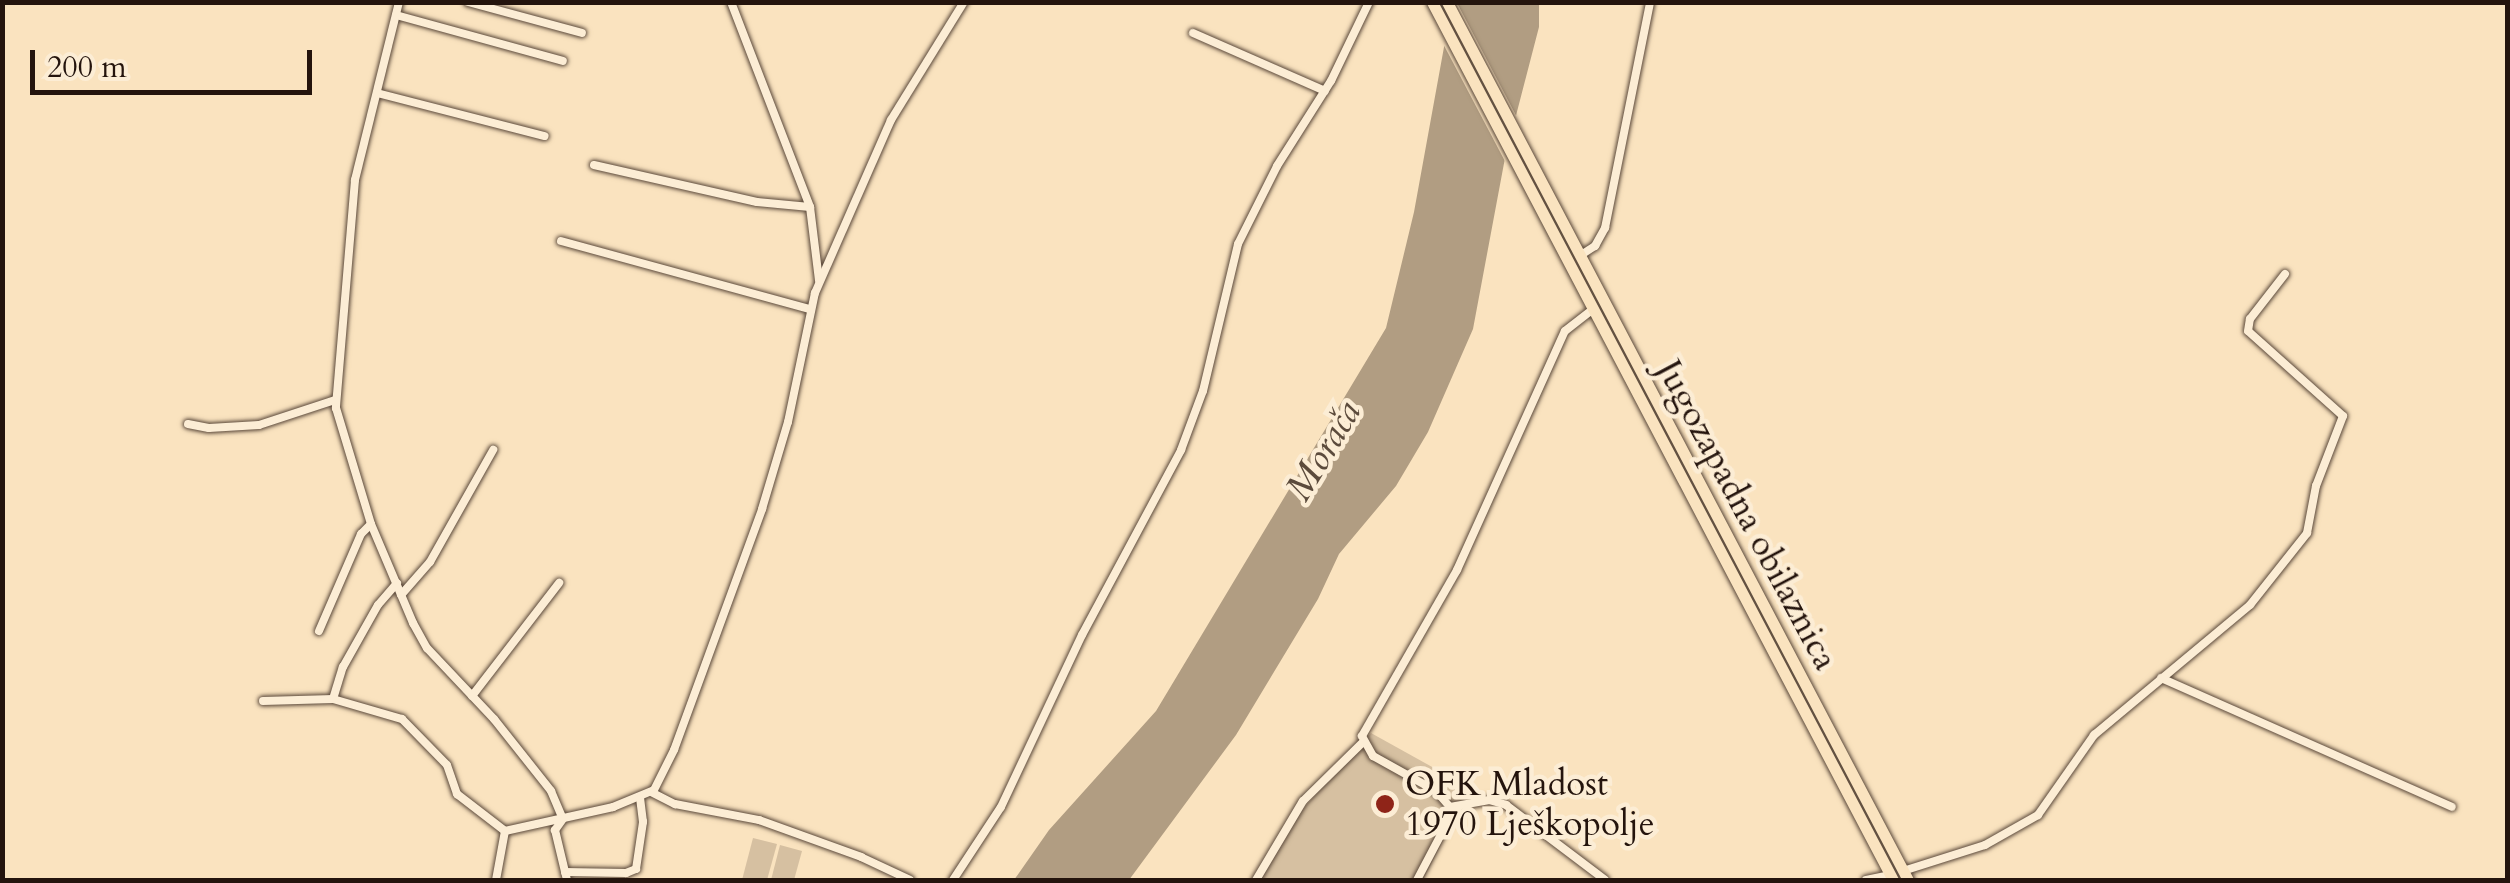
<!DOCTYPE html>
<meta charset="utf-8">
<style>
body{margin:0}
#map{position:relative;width:2510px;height:883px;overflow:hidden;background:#fae3bf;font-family:Cardo,serif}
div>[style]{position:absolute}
.green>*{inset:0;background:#d6c0a1}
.water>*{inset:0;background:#b19d82}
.pier>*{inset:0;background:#fae3bf}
.roads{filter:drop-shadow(0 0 2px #5a483a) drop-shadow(0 0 2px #5a483a)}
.street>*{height:8px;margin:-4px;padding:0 4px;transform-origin:4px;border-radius:4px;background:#fcedd5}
.primary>*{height:11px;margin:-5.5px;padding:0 5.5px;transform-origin:5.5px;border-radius:5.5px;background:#fae3bf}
.dots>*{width:28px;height:28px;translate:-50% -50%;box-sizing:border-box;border:5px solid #fcedd5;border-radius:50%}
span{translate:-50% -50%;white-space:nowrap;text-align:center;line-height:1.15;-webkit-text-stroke:9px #fcedd5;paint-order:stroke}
.street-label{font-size:35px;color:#24140d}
.poi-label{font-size:35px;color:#24140d}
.left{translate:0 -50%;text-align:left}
.water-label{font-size:38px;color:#5c4b3c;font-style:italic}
.frame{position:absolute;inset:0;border:5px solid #24140d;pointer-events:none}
.scale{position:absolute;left:30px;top:50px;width:282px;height:45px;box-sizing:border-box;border:5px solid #24140d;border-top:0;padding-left:12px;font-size:30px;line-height:35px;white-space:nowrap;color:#24140d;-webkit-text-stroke:8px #fcedd5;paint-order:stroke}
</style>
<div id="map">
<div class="green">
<div style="clip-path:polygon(1371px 733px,1470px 788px,1423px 880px,1259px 880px,1294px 819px)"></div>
<div style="clip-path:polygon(753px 838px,777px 844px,767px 880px,742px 880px)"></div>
<div style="clip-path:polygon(780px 845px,802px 851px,794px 880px,771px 880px)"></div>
</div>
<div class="water">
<div style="clip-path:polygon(1452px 3px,1539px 3px,1539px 27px,1505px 158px,1473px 329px,1428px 432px,1396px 486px,1339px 554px,1318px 599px,1236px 735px,1129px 880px,1014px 880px,1049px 830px,1156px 711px,1386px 328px,1414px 212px)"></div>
</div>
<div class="pier">
<div style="clip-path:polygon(1447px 2px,1457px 3px,1520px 123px,1508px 167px,1439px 36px)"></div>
</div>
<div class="roads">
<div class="street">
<div style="left:399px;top:2px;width:183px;rotate:103.9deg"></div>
<div style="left:355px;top:180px;width:229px;rotate:94.8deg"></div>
<div style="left:336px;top:408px;width:121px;rotate:73.2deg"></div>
<div style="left:371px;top:524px;width:108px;rotate:67deg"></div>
<div style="left:413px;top:623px;width:29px;rotate:61deg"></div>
<div style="left:427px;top:648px;width:98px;rotate:46.7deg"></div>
<div style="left:494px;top:719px;width:92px;rotate:51.6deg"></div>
<div style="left:551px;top:791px;width:30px;rotate:67deg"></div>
<div style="left:563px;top:819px;width:14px;rotate:126deg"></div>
<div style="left:555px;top:830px;width:51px;rotate:76.5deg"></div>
<div style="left:468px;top:2px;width:118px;rotate:15.2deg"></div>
<div style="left:731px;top:2px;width:220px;rotate:68.9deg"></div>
<div style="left:810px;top:207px;width:74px;rotate:83deg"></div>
<div style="left:396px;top:15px;width:173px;rotate:15.4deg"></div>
<div style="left:1193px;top:33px;width:144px;rotate:23.7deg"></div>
<div style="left:377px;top:93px;width:173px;rotate:14.4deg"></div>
<div style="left:594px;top:165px;width:167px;rotate:12.8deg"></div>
<div style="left:757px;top:202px;width:53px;rotate:5.4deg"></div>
<div style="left:561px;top:241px;width:258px;rotate:15.3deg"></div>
<div style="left:1581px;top:255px;width:17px;rotate:-33deg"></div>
<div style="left:1595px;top:246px;width:21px;rotate:-61deg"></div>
<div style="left:1605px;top:228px;width:230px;rotate:-78.7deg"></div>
<div style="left:188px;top:424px;width:21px;rotate:11deg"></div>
<div style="left:209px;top:428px;width:50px;rotate:-3.4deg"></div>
<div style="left:259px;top:425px;width:80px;rotate:-18.2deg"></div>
<div style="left:401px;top:595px;width:44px;rotate:-48.7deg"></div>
<div style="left:430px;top:562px;width:129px;rotate:-60.6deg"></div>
<div style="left:319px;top:631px;width:106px;rotate:-66.6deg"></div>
<div style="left:361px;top:534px;width:14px;rotate:-45deg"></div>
<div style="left:2161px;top:678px;width:318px;rotate:23.9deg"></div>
<div style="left:472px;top:696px;width:143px;rotate:-52.4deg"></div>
<div style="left:333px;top:699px;width:34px;rotate:-73deg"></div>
<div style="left:343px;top:667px;width:71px;rotate:-60.6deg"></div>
<div style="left:378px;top:605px;width:29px;rotate:-49deg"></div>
<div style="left:263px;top:701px;width:70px;rotate:-1.6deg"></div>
<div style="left:333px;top:699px;width:72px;rotate:16.2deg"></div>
<div style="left:402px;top:719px;width:64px;rotate:45.6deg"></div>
<div style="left:447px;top:765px;width:31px;rotate:71deg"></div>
<div style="left:457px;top:794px;width:61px;rotate:37.6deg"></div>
<div style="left:505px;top:831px;width:111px;rotate:-12.5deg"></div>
<div style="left:613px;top:807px;width:44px;rotate:-22.5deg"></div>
<div style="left:654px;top:790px;width:45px;rotate:-63.4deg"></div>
<div style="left:674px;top:750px;width:257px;rotate:-69.9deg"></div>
<div style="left:762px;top:509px;width:91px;rotate:-73.4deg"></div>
<div style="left:788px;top:422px;width:132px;rotate:-78.2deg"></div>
<div style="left:815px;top:293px;width:189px;rotate:-66.3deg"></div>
<div style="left:891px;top:120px;width:139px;rotate:-58.3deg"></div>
<div style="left:651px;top:792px;width:27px;rotate:27deg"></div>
<div style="left:675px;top:804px;width:86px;rotate:10.8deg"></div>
<div style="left:759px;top:820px;width:109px;rotate:19.9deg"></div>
<div style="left:861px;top:857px;width:54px;rotate:25.1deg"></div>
<div style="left:1450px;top:807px;width:40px;rotate:-10deg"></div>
<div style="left:1489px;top:800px;width:18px;rotate:16deg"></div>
<div style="left:1506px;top:805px;width:124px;rotate:37.1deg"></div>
<div style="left:1903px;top:871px;width:86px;rotate:-17.6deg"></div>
<div style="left:1985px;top:845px;width:61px;rotate:-29.5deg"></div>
<div style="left:2038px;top:815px;width:98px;rotate:-55deg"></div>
<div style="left:2094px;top:735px;width:203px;rotate:-39.8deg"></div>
<div style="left:2250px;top:605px;width:92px;rotate:-51.6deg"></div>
<div style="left:2307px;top:533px;width:48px;rotate:-79.2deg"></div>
<div style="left:2316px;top:486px;width:75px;rotate:-68.9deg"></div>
<div style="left:2343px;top:416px;width:127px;rotate:-138.2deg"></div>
<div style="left:2248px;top:331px;width:12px;rotate:-81deg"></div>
<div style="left:2250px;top:319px;width:57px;rotate:-52.1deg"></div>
<div style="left:565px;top:872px;width:61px;rotate:0.9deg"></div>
<div style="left:626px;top:873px;width:11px;rotate:-22deg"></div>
<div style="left:636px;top:869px;width:48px;rotate:-81.5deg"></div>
<div style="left:643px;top:822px;width:24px;rotate:-97deg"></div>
<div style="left:496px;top:880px;width:50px;rotate:-79.6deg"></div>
<div style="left:953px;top:880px;width:87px;rotate:-56.7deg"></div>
<div style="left:1001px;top:807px;width:190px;rotate:-64.8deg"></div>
<div style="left:1082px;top:635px;width:210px;rotate:-61.8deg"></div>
<div style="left:1181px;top:450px;width:63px;rotate:-69.6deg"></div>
<div style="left:1203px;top:391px;width:151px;rotate:-76.6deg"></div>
<div style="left:1238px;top:244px;width:87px;rotate:-63.4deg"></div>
<div style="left:1277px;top:166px;width:101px;rotate:-57.6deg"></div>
<div style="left:1331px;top:81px;width:88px;rotate:-64.3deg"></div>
<div style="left:1256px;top:880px;width:92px;rotate:-59.3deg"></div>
<div style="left:1303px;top:801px;width:83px;rotate:-44.5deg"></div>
<div style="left:1417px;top:880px;width:64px;rotate:-62.2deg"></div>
<div style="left:1447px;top:823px;width:16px;rotate:-79deg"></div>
<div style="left:1450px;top:807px;width:21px;rotate:-131deg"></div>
<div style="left:1436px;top:791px;width:72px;rotate:-150.9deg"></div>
<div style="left:1373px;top:756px;width:23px;rotate:-119deg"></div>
<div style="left:1362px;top:736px;width:191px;rotate:-60.2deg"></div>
<div style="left:1457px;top:570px;width:262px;rotate:-65.7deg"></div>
<div style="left:1565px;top:331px;width:36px;rotate:-38deg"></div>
<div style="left:1866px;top:880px;width:25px;rotate:-12deg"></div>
</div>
<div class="primary">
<div style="left:1432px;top:2px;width:992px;rotate:62.3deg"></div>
<div style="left:1447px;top:2px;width:992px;rotate:62.3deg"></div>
</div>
</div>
<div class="dots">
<div style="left:1385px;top:804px;background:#8f2418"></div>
</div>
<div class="street-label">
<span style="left:1747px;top:515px;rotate:62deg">Jugozapadna obilaznica</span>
</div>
<div class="poi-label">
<span class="left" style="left:1405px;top:804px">OFK Mladost<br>1970 Lješkopolje</span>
</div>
<div class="water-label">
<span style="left:1324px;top:451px;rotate:-59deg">Morača</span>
</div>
<div class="frame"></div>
<div class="scale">200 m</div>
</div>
